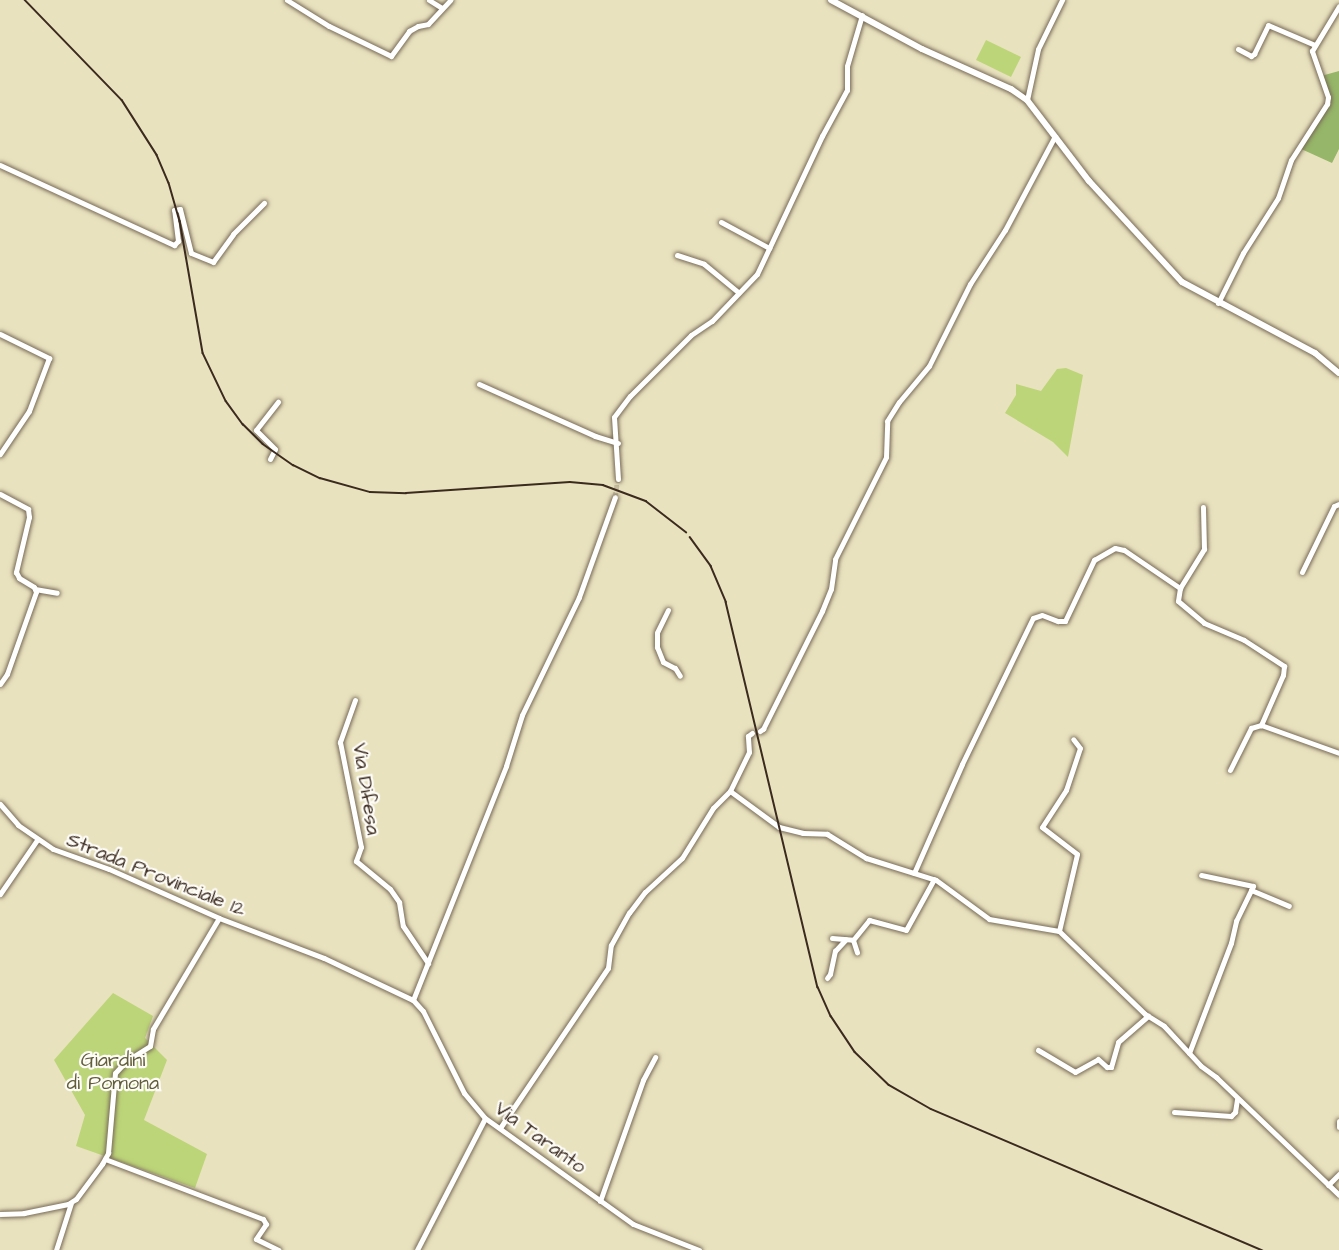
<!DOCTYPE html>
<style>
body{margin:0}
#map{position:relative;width:1339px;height:1250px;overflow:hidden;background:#e9e2bf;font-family:"Architects Daughter",sans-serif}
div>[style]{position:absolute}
.green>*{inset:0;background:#bdd579}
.forest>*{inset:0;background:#96b669}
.minor-tunnel>*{height:5px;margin-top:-2.5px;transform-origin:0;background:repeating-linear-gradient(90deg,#c6bd9f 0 5px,transparent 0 7.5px)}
.roads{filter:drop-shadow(0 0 2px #786a56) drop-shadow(0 0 2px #786a56)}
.minor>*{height:5px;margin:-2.5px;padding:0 2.5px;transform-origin:2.5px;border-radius:2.5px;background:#fff}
.major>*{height:6px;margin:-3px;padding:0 3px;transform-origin:3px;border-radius:3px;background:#fff}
.rail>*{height:1.5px;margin:-0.75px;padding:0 0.75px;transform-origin:0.75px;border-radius:0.75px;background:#3b2a1e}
span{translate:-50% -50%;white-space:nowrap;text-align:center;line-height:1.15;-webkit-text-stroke:4.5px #fdfcf7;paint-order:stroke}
.street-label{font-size:20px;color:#3b2a1e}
.park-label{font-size:20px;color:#625d39}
</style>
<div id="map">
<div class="green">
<div style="clip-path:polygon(986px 40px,1021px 57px,1011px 77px,976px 60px)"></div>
<div style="clip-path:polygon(1066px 368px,1083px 375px,1068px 457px,1053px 442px,1005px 413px,1016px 395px,1016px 384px,1041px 391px,1057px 369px)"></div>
<div style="clip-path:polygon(113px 993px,153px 1016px,145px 1038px,167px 1060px,144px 1120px,207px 1154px,195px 1188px,76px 1146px,85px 1115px,54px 1060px)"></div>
</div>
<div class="forest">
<div style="clip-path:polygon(1339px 71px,1339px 149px,1332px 163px,1299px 148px,1329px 103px,1321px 76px)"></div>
</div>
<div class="minor-tunnel">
<div style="left:615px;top:497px;width:18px;rotate:-81deg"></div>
</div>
<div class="roads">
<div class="minor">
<div style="left:287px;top:0;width:49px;rotate:31.8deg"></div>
<div style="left:329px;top:26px;width:69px;rotate:25.8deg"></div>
<div style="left:391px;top:56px;width:31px;rotate:-54deg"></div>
<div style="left:409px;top:31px;width:10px;rotate:-29deg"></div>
<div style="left:418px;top:26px;width:10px;rotate:-11deg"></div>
<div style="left:428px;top:24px;width:33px;rotate:-47deg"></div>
<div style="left:429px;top:0;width:15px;rotate:32deg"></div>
<div style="left:1238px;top:49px;width:15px;rotate:28deg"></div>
<div style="left:1251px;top:56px;width:4px;rotate:-34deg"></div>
<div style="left:1254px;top:54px;width:32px;rotate:-64deg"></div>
<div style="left:1268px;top:25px;width:51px;rotate:23.1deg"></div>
<div style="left:1027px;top:100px;width:52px;rotate:-77.8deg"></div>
<div style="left:1038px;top:49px;width:55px;rotate:-63.9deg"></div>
<div style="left:0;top:165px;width:192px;rotate:24.7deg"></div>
<div style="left:174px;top:245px;width:6px;rotate:-45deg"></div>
<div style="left:178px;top:241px;width:31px;rotate:-97deg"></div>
<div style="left:174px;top:210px;width:6px;rotate:-9deg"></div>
<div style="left:180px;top:209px;width:45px;rotate:76deg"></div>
<div style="left:191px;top:253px;width:24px;rotate:22deg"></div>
<div style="left:213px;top:262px;width:34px;rotate:-54deg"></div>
<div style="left:233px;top:234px;width:44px;rotate:-45deg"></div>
<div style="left:721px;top:222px;width:55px;rotate:28.4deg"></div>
<div style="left:677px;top:255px;width:28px;rotate:18deg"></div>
<div style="left:704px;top:264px;width:45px;rotate:39.6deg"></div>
<div style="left:1218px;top:303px;width:56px;rotate:-63.4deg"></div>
<div style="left:1243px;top:253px;width:65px;rotate:-57.5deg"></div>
<div style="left:1278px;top:198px;width:40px;rotate:-71.1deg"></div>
<div style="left:1291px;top:160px;width:67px;rotate:-57.3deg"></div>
<div style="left:1327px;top:104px;width:7px;rotate:-82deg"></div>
<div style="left:1328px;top:97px;width:49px;rotate:-109.2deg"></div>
<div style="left:1312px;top:51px;width:52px;rotate:-59deg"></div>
<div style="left:0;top:334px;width:55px;rotate:26.1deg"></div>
<div style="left:49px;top:358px;width:57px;rotate:110.7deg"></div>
<div style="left:29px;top:411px;width:52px;rotate:124deg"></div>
<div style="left:479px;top:384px;width:127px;rotate:24.1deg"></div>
<div style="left:595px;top:436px;width:24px;rotate:17deg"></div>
<div style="left:270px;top:459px;width:11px;rotate:-63deg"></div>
<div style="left:275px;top:449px;width:27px;rotate:-135deg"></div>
<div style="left:256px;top:430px;width:36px;rotate:-52deg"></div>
<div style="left:618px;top:479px;width:62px;rotate:-93.7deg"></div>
<div style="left:614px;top:417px;width:26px;rotate:-53deg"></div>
<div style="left:630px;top:396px;width:86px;rotate:-45deg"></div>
<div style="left:691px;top:335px;width:25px;rotate:-34deg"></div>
<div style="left:712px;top:321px;width:65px;rotate:-46.2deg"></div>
<div style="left:757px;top:274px;width:153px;rotate:-64.8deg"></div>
<div style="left:822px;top:136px;width:52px;rotate:-61.5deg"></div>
<div style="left:847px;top:90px;width:24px;rotate:-90deg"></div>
<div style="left:847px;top:66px;width:53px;rotate:-73.6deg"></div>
<div style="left:0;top:494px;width:32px;rotate:28deg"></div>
<div style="left:28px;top:509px;width:8px;rotate:83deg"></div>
<div style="left:29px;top:517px;width:57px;rotate:103.3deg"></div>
<div style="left:16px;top:572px;width:7px;rotate:63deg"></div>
<div style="left:19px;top:578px;width:17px;rotate:31deg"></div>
<div style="left:34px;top:587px;width:5px;rotate:68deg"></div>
<div style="left:36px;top:592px;width:87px;rotate:109.5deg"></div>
<div style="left:7px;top:674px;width:12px;rotate:125deg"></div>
<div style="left:1302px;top:572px;width:73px;rotate:-64.1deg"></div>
<div style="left:1334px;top:506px;width:5px;rotate:-22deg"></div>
<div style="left:1180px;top:588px;width:46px;rotate:-58.4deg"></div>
<div style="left:1204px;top:549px;width:42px;rotate:-91.4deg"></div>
<div style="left:35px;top:589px;width:22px;rotate:10deg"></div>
<div style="left:668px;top:610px;width:25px;rotate:116deg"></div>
<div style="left:657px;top:633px;width:14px;rotate:90deg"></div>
<div style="left:657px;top:647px;width:16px;rotate:68deg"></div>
<div style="left:663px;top:662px;width:13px;rotate:27deg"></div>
<div style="left:675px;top:668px;width:9px;rotate:58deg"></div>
<div style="left:355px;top:700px;width:45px;rotate:109.7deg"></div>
<div style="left:340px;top:742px;width:107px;rotate:78.7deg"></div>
<div style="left:361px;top:847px;width:15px;rotate:110deg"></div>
<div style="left:356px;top:861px;width:44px;rotate:39.5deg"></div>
<div style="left:390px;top:889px;width:16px;rotate:55deg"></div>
<div style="left:399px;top:902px;width:24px;rotate:81deg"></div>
<div style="left:403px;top:926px;width:45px;rotate:56deg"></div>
<div style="left:1261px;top:725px;width:83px;rotate:19.7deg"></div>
<div style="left:760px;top:731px;width:4px;rotate:-34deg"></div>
<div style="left:763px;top:729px;width:132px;rotate:-63.4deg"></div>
<div style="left:822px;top:611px;width:24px;rotate:-68deg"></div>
<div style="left:831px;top:589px;width:30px;rotate:-82deg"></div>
<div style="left:835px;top:559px;width:114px;rotate:-63.4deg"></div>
<div style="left:886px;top:457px;width:36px;rotate:-88deg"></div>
<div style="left:887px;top:421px;width:22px;rotate:-58deg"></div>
<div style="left:899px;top:402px;width:47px;rotate:-50.2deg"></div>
<div style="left:929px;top:366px;width:92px;rotate:-63.4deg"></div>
<div style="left:970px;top:284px;width:64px;rotate:-57.1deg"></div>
<div style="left:1005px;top:230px;width:106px;rotate:-62deg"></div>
<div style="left:1230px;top:770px;width:47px;rotate:-63.4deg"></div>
<div style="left:1251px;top:728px;width:10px;rotate:-17deg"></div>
<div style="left:730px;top:791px;width:61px;rotate:36.3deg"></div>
<div style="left:779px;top:827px;width:25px;rotate:14deg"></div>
<div style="left:803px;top:833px;width:24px;rotate:2deg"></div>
<div style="left:827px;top:834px;width:46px;rotate:31.6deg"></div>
<div style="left:866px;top:858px;width:73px;rotate:17.4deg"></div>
<div style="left:936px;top:880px;width:66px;rotate:36.3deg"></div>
<div style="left:989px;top:919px;width:71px;rotate:9.7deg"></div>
<div style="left:1059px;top:931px;width:120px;rotate:44deg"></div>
<div style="left:1145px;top:1014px;width:22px;rotate:32deg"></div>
<div style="left:1164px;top:1026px;width:54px;rotate:47.2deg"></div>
<div style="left:1201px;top:1066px;width:19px;rotate:36deg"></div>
<div style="left:1216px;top:1077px;width:170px;rotate:43.8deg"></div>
<div style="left:0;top:804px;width:28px;rotate:49deg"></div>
<div style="left:18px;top:825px;width:42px;rotate:34.4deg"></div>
<div style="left:53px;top:849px;width:59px;rotate:19.7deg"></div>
<div style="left:109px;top:869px;width:120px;rotate:24deg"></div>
<div style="left:219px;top:918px;width:112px;rotate:20.9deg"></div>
<div style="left:324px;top:958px;width:98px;rotate:25.3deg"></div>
<div style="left:413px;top:1000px;width:15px;rotate:48deg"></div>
<div style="left:423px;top:1011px;width:92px;rotate:63.4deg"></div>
<div style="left:464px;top:1093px;width:33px;rotate:50deg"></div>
<div style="left:485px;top:1118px;width:182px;rotate:35.6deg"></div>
<div style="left:633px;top:1224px;width:71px;rotate:21.5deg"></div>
<div style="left:914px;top:873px;width:119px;rotate:-66.2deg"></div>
<div style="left:962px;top:764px;width:162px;rotate:-64.1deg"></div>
<div style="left:1033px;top:618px;width:9px;rotate:-18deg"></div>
<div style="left:1042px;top:615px;width:17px;rotate:21deg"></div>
<div style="left:1058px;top:621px;width:7px"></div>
<div style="left:1065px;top:621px;width:68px;rotate:-64.6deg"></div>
<div style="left:1094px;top:560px;width:24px;rotate:-30deg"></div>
<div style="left:1115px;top:548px;width:9px;rotate:13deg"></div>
<div style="left:1124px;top:550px;width:68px;rotate:34.2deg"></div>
<div style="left:1180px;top:588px;width:13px;rotate:99deg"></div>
<div style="left:1178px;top:601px;width:34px;rotate:40deg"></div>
<div style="left:1204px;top:623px;width:43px;rotate:23deg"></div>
<div style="left:1244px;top:640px;width:48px;rotate:33deg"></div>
<div style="left:1284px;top:666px;width:9px;rotate:96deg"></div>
<div style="left:1283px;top:675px;width:55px;rotate:113.7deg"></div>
<div style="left:1251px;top:890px;width:41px;rotate:22.8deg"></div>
<div style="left:0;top:894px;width:65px;rotate:-55.6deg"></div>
<div style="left:1059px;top:931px;width:79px;rotate:-76.8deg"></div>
<div style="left:1077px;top:854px;width:44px;rotate:-142.4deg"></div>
<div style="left:1042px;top:827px;width:44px;rotate:-57deg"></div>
<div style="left:1066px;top:790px;width:44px;rotate:-71.6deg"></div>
<div style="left:1080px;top:748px;width:11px;rotate:-128deg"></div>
<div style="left:832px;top:938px;width:21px;rotate:5deg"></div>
<div style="left:853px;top:940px;width:13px;rotate:72deg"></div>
<div style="left:853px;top:940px;width:26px;rotate:-51deg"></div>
<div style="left:869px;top:920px;width:38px;rotate:15deg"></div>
<div style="left:906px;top:930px;width:58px;rotate:-61.2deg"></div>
<div style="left:827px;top:978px;width:5px;rotate:-53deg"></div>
<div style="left:830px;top:974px;width:24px;rotate:-78deg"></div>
<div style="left:835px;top:951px;width:16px;rotate:-47deg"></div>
<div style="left:413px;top:1000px;width:252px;rotate:-68.3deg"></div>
<div style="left:506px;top:766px;width:53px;rotate:-72.6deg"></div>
<div style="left:522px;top:715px;width:131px;rotate:-64.2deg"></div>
<div style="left:579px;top:597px;width:106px;rotate:-70.2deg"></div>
<div style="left:1038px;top:1050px;width:43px;rotate:30.7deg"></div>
<div style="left:1075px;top:1072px;width:26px;rotate:-29deg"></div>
<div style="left:1098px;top:1059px;width:12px;rotate:42deg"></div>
<div style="left:1107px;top:1067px;width:4px"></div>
<div style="left:1111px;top:1067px;width:26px;rotate:-74deg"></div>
<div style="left:1118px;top:1042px;width:40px;rotate:-41deg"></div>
<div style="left:1189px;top:1053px;width:118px;rotate:-69.1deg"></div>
<div style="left:1231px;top:943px;width:23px;rotate:-77deg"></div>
<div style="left:1236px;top:921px;width:39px;rotate:-64deg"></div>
<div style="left:1253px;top:886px;width:53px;rotate:-168.1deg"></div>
<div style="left:1174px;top:1112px;width:57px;rotate:4deg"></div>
<div style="left:1231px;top:1116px;width:6px;rotate:-45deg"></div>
<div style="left:1235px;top:1112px;width:13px;rotate:-81deg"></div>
<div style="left:1339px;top:1121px;width:6px;rotate:90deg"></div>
<div style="left:500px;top:1128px;width:193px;rotate:-56deg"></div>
<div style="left:608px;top:968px;width:23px;rotate:-83deg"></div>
<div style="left:611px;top:945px;width:37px;rotate:-61deg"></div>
<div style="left:629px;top:913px;width:26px;rotate:-53deg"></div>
<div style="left:645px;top:892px;width:50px;rotate:-42.6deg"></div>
<div style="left:682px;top:858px;width:59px;rotate:-58.2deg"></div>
<div style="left:713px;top:808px;width:24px;rotate:-45deg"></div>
<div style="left:730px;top:791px;width:43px;rotate:-64deg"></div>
<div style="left:749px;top:752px;width:16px;rotate:-94deg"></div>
<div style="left:748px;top:736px;width:5px;rotate:-37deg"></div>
<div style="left:105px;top:1159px;width:169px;rotate:20.8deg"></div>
<div style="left:263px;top:1219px;width:6px;rotate:59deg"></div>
<div style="left:266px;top:1224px;width:18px;rotate:124deg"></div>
<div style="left:256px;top:1239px;width:25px;rotate:26deg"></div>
<div style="left:1328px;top:1185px;width:16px;rotate:-45deg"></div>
<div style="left:600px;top:1201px;width:128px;rotate:-70.4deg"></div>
<div style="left:643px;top:1080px;width:26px;rotate:-62deg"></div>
<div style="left:0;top:1214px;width:24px;rotate:-2deg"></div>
<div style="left:24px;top:1213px;width:45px;rotate:-11.6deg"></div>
<div style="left:68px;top:1204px;width:9px;rotate:-32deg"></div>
<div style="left:76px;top:1199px;width:44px;rotate:-53.4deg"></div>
<div style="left:102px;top:1164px;width:13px;rotate:-61deg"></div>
<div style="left:108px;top:1153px;width:80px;rotate:-85deg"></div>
<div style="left:115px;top:1073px;width:16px;rotate:-47deg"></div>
<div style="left:126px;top:1061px;width:28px;rotate:-32deg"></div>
<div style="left:150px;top:1046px;width:17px;rotate:-80deg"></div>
<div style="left:153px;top:1029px;width:129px;rotate:-59.3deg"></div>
<div style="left:56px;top:1250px;width:49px;rotate:-72.3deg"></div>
<div style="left:417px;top:1250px;width:148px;rotate:-62.7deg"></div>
</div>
<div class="major">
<div style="left:831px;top:0;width:103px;rotate:28.3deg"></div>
<div style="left:922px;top:49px;width:98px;rotate:24.2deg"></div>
<div style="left:1011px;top:89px;width:19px;rotate:35deg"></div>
<div style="left:1027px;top:100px;width:102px;rotate:52.6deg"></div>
<div style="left:1089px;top:181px;width:137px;rotate:47.4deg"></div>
<div style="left:1182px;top:282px;width:151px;rotate:28.1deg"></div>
<div style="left:1315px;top:353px;width:31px;rotate:40deg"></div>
</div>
</div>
<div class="rail">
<div style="left:25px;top:0;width:139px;rotate:45.9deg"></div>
<div style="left:122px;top:100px;width:65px;rotate:57.5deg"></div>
<div style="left:157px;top:155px;width:30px;rotate:67deg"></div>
<div style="left:169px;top:183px;width:40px;rotate:74deg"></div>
<div style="left:180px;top:221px;width:134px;rotate:80.1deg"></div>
<div style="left:203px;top:353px;width:53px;rotate:64.4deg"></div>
<div style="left:226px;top:401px;width:29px;rotate:54deg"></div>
<div style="left:243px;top:424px;width:28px;rotate:45deg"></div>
<div style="left:263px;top:444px;width:37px;rotate:35deg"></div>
<div style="left:293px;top:465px;width:30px;rotate:26deg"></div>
<div style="left:320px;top:478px;width:52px;rotate:15.6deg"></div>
<div style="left:370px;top:492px;width:36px;rotate:2deg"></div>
<div style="left:406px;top:493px;width:164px;rotate:-3.8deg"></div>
<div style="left:570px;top:482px;width:33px;rotate:5deg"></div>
<div style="left:603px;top:485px;width:46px;rotate:20.4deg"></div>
<div style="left:646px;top:501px;width:51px;rotate:37.8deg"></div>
<div style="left:690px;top:537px;width:36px;rotate:54deg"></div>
<div style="left:711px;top:566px;width:39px;rotate:67deg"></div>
<div style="left:726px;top:602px;width:396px;rotate:76.6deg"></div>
<div style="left:818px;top:987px;width:32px;rotate:66deg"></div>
<div style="left:831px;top:1016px;width:43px;rotate:56.3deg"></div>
<div style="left:855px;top:1052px;width:47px;rotate:44.1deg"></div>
<div style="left:889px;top:1085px;width:48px;rotate:29.7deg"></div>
<div style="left:931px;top:1109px;width:360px;rotate:23.1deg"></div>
</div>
<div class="street-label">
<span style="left:366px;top:789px;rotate:81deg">Via Difesa</span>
<span style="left:156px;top:875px;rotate:22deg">Strada Provinciale 12</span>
<span style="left:540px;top:1138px;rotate:36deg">Via Taranto</span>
</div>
<div class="park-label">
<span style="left:113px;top:1072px">Giardini<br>di Pomona</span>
</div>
</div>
